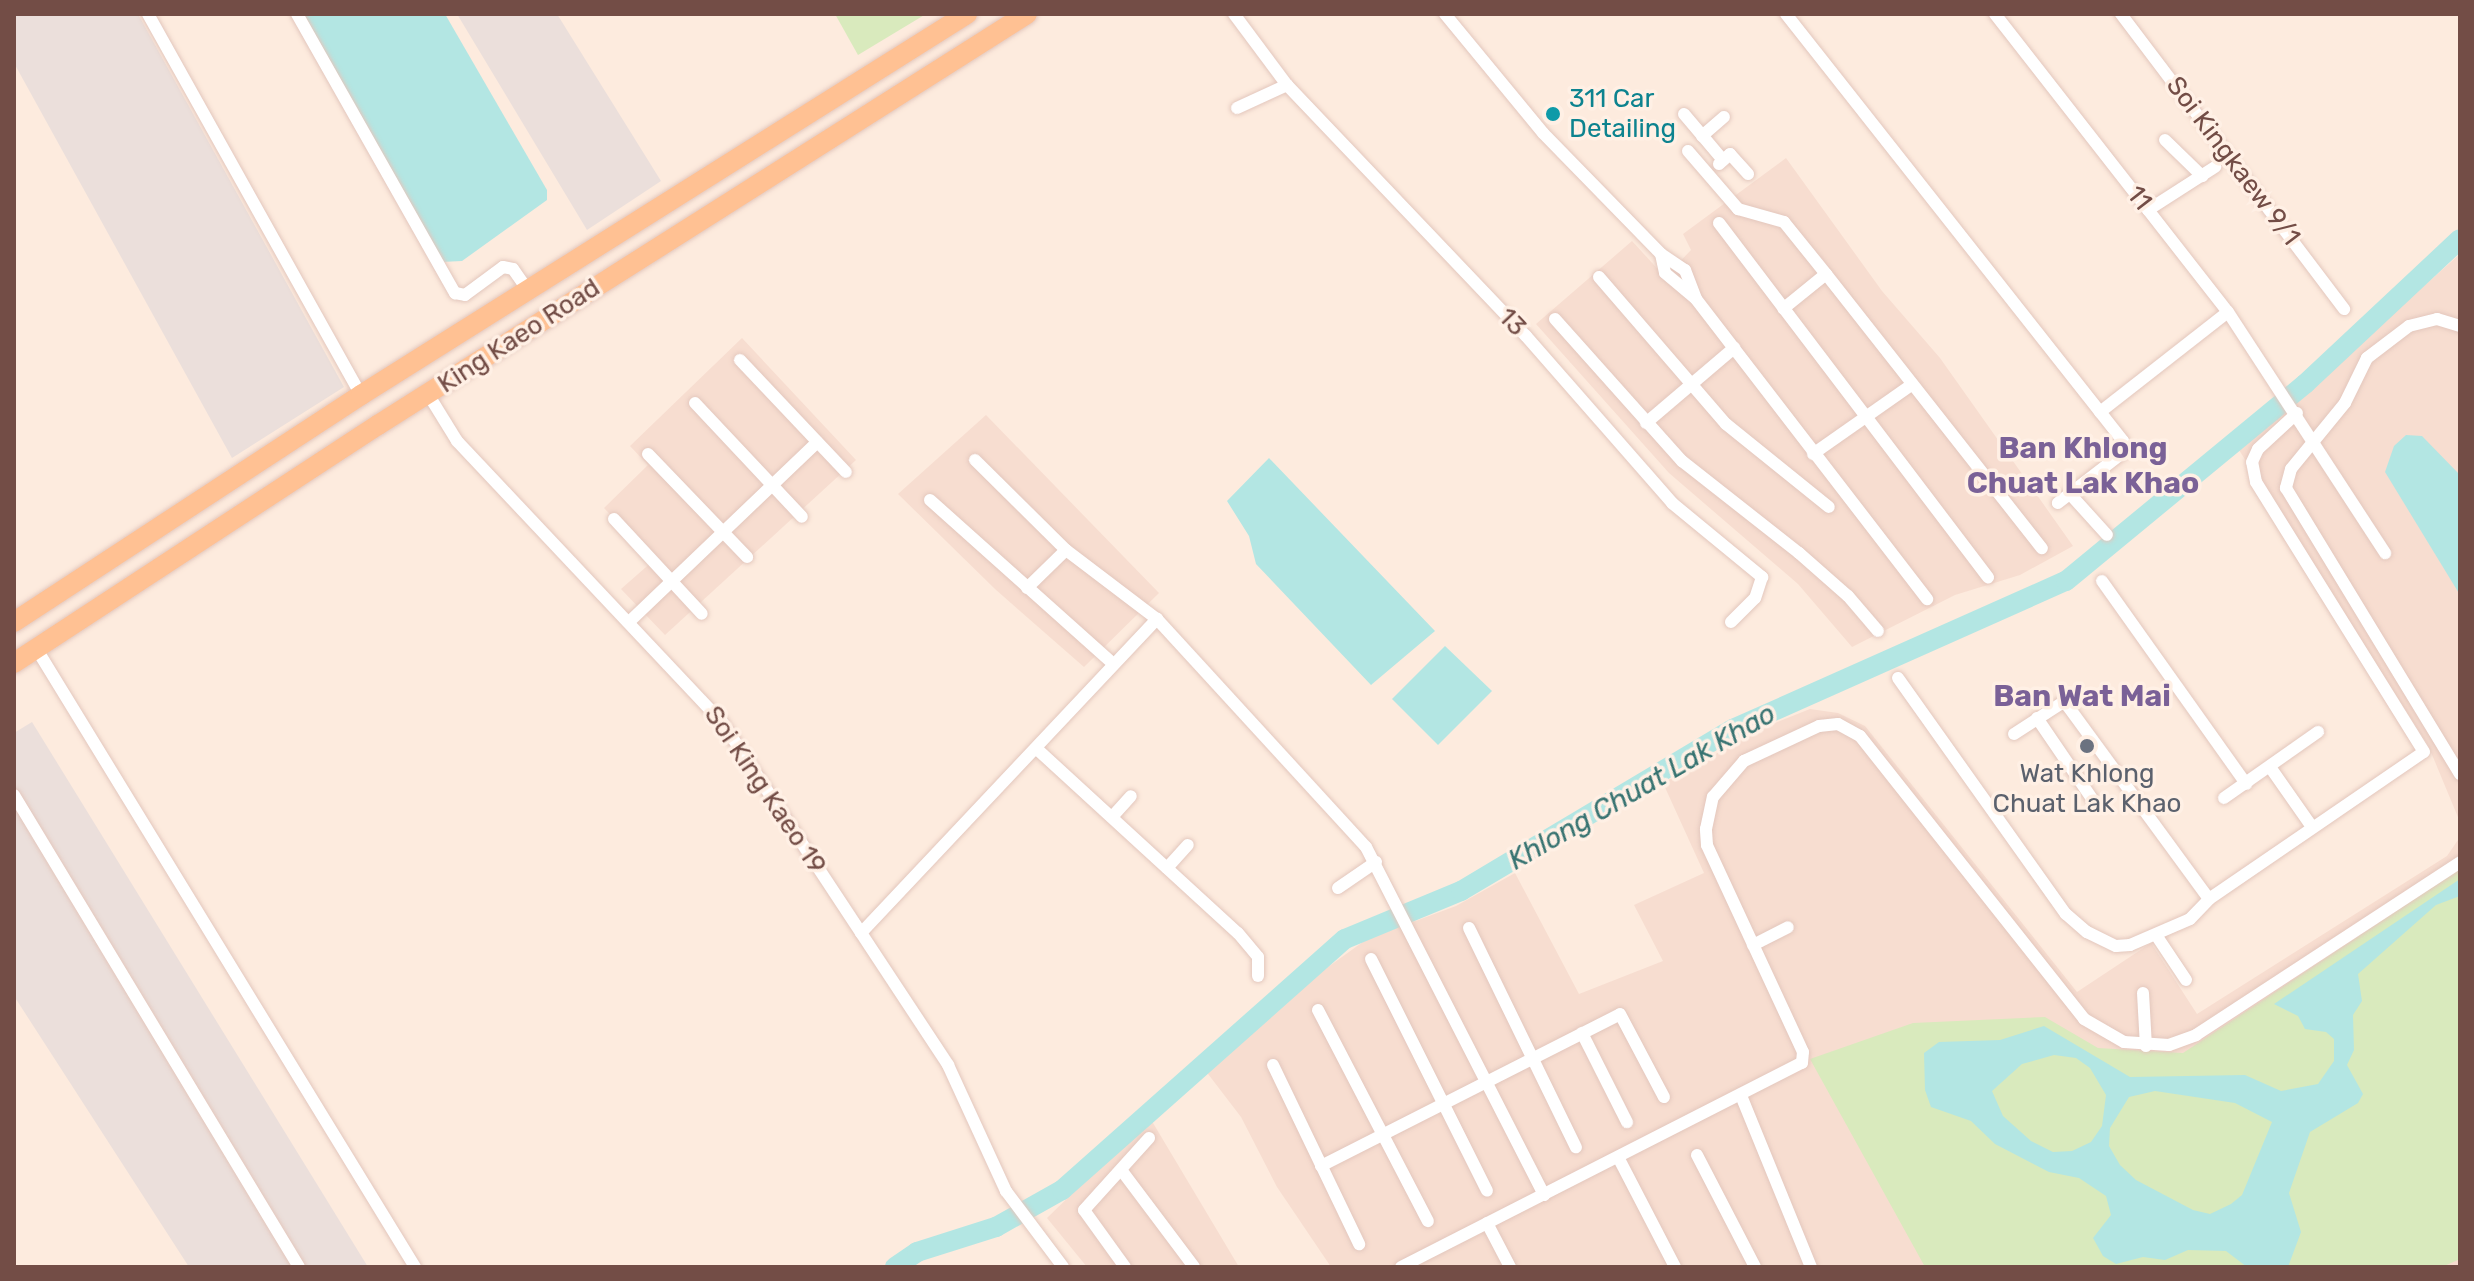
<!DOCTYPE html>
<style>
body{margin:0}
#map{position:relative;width:2474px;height:1281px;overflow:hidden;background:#fdebde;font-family:Rubik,sans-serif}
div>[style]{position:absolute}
.residential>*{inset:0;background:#f7ddd0}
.industrial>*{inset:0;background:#ebdfdb}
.green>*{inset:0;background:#d9eabd}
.water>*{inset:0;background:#b3e6e3}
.river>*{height:20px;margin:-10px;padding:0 10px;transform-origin:10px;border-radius:10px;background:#b3e6e3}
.roads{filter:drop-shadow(0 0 2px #e3c7bd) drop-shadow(0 0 2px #e3c7bd)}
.street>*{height:12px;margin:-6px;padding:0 6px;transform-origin:6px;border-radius:6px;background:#fff}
.primary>*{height:20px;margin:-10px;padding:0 10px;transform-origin:10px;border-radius:10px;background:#ffc193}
.dots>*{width:22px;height:22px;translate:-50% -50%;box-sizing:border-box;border:4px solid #fff0e5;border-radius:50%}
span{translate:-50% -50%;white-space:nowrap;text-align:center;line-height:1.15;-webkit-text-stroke:7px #fff0e5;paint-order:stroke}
.culture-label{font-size:26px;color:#0d838f}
.left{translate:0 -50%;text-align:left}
.street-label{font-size:26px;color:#734d46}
.worship-label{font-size:26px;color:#5b616d}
.water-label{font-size:28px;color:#377371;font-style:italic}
.quarter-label{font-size:30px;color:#7a6197;font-weight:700}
.frame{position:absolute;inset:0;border:16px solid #734d46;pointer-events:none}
</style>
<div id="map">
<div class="residential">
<div style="clip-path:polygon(1786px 158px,1882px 291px,1940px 358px,2073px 546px,2020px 575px,1955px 595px,1852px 647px,1798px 584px,1669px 473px,1536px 324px,1632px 241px,1665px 277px,1691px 250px,1683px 234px)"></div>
<div style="clip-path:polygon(2460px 254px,2460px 822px,2428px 745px,2239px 450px)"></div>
<div style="clip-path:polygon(742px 338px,856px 460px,665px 635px,621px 589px,654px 560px,604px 508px,648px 465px,630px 446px)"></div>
<div style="clip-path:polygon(986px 415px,1159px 593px,1084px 667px,995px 589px,898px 494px)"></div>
<div style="clip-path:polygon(1810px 709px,1838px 713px,1865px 726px,2077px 992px,2151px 943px,2197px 1014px,2447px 856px,2460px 837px,2460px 1267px,1331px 1267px,1277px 1187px,1241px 1117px,1205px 1070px,1296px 990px,1367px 939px,1456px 906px,1515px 873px,1579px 994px,1663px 961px,1634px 905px,1704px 873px,1663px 783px,1765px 727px)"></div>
<div style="clip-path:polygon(1150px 1118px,1239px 1267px,1087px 1267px,1047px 1218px)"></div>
</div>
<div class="industrial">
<div style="clip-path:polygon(14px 14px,138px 14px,344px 387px,232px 458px,14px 63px)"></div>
<div style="clip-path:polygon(457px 14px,557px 14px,661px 181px,587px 230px)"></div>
<div style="clip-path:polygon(32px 722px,368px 1267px,189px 1267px,14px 996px,14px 733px)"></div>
</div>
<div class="green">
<div style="clip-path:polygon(835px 14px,926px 14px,858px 55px)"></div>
<div style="clip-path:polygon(2460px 869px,2460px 1259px,2442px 1267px,1925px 1267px,1810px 1059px,1913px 1023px,2045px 1017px,2098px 1048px,2183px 1053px)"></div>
</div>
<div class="water">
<div style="clip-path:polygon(304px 14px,445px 14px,547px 190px,547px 200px,462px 261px,441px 262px)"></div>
<div style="clip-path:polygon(2406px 435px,2422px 436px,2460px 475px,2460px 595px,2385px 472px,2394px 446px)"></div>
<div style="clip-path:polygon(1269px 458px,1435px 631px,1371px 685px,1256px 564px,1249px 536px,1227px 501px)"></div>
<div style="clip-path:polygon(1445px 646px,1492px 691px,1438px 745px,1392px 699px)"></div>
<div style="clip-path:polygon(evenodd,2460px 879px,2460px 896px,2436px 905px,2358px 974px,2362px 1001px,2353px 1015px,2354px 1050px,2347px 1065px,2363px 1094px,2358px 1103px,2310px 1132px,2289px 1193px,2301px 1232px,2288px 1267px,2247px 1267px,2226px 1251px,2188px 1250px,2165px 1260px,2143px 1257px,2116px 1264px,2103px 1256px,2093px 1238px,2111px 1215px,2106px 1196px,2079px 1178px,2049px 1172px,1995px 1144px,1971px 1121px,1931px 1107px,1925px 1090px,1924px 1053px,1939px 1042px,2000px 1040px,2044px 1026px,2130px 1077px,2245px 1075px,2281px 1091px,2318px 1084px,2334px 1061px,2334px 1039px,2326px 1032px,2305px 1029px,2298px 1016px,2274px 1004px,2460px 879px,2054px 1055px,2076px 1058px,2090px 1068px,2106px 1095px,2102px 1126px,2091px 1142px,2072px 1151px,2053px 1152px,2031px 1141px,2003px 1116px,1992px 1091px,2022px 1064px,2054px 1055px,2460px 879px,2155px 1091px,2235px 1103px,2272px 1122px,2242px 1195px,2231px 1204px,2210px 1214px,2193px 1210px,2136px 1180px,2120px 1165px,2109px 1146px,2110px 1128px,2129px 1097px,2155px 1091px)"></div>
</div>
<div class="river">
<div style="left:895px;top:1267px;width:27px;rotate:-34deg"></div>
<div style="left:917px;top:1252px;width:83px;rotate:-17.6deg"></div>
<div style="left:996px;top:1227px;width:76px;rotate:-29.3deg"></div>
<div style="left:1062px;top:1190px;width:378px;rotate:-41.6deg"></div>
<div style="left:1345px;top:939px;width:126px;rotate:-22.5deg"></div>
<div style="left:1461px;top:891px;width:317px;rotate:-30.8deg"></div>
<div style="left:1733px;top:729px;width:364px;rotate:-24deg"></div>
<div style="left:2066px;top:581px;width:310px;rotate:-39.5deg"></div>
<div style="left:2305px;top:384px;width:212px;rotate:-43.1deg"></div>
</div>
<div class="roads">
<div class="street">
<div style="left:148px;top:14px;width:436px;rotate:60.8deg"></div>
<div style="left:297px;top:14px;width:321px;rotate:60.5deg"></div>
<div style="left:455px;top:293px;width:10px;rotate:11deg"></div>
<div style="left:465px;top:295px;width:47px;rotate:-36.4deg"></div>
<div style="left:503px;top:267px;width:10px;rotate:11deg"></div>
<div style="left:513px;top:269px;width:28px;rotate:55deg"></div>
<div style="left:1234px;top:14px;width:89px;rotate:53.3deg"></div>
<div style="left:1287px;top:85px;width:347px;rotate:46.4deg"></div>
<div style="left:1526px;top:336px;width:222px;rotate:48.8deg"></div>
<div style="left:1672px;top:503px;width:117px;rotate:39.4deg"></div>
<div style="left:1762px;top:577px;width:22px;rotate:108deg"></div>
<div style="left:1755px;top:598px;width:34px;rotate:135deg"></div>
<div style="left:1445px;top:14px;width:154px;rotate:50.5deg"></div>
<div style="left:1543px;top:133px;width:169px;rotate:45.7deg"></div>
<div style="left:1661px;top:254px;width:29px;rotate:34deg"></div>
<div style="left:1685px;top:270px;width:31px;rotate:69deg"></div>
<div style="left:1786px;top:14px;width:544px;rotate:51.72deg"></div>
<div style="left:2123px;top:441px;width:10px;rotate:79deg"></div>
<div style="left:2125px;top:451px;width:85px;rotate:142.2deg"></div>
<div style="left:1995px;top:14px;width:378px;rotate:52deg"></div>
<div style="left:2228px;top:312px;width:288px;rotate:56.9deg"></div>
<div style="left:2121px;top:14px;width:370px;rotate:52.9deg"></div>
<div style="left:1237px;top:108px;width:55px;rotate:-24.7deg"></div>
<div style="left:1684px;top:114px;width:60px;rotate:49.7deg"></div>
<div style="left:1702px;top:136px;width:29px;rotate:-41deg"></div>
<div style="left:2165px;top:140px;width:52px;rotate:44.2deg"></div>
<div style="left:1688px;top:151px;width:77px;rotate:49.2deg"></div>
<div style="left:1738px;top:209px;width:48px;rotate:15.8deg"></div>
<div style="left:1784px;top:222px;width:67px;rotate:51.1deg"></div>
<div style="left:1826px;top:274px;width:55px;rotate:140.9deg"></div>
<div style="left:1719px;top:164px;width:15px;rotate:-42deg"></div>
<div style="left:1730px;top:154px;width:27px;rotate:48deg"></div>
<div style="left:2148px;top:210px;width:80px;rotate:-32.7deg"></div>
<div style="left:1719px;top:223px;width:445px;rotate:52.8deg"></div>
<div style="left:1661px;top:254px;width:19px;rotate:78deg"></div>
<div style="left:1665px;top:273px;width:40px;rotate:40deg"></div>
<div style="left:1696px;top:299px;width:379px;rotate:52.4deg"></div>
<div style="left:1826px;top:274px;width:349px;rotate:51.8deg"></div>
<div style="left:1599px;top:277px;width:194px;rotate:49.2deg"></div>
<div style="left:1726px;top:424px;width:132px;rotate:38.9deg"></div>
<div style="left:1555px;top:319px;width:191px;rotate:48.2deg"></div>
<div style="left:1682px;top:461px;width:149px;rotate:38.2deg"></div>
<div style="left:1799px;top:553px;width:65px;rotate:41.3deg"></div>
<div style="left:1848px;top:596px;width:46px;rotate:49.4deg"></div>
<div style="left:2460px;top:326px;width:24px;rotate:-163deg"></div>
<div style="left:2437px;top:319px;width:29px;rotate:166deg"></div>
<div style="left:2409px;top:326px;width:53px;rotate:142.7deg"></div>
<div style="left:2367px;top:358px;width:50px;rotate:116.1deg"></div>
<div style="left:2345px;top:403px;width:85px;rotate:129.3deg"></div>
<div style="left:2291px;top:469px;width:20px;rotate:105deg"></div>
<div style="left:2286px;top:488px;width:335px;rotate:58.7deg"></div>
<div style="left:740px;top:360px;width:154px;rotate:46.6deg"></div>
<div style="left:428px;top:394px;width:55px;rotate:58.3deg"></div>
<div style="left:457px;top:441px;width:386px;rotate:46.7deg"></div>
<div style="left:722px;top:722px;width:411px;rotate:56.6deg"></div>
<div style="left:948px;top:1065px;width:139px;rotate:65.3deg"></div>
<div style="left:1006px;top:1191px;width:95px;rotate:53.1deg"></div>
<div style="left:695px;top:403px;width:156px;rotate:46.8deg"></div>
<div style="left:2100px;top:412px;width:162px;rotate:-38deg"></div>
<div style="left:1646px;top:423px;width:116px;rotate:-40.4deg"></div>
<div style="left:648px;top:454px;width:143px;rotate:46.1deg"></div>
<div style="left:1813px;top:454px;width:120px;rotate:-35.1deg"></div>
<div style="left:975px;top:460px;width:128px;rotate:44.7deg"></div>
<div style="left:1066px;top:550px;width:114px;rotate:37.2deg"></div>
<div style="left:1157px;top:619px;width:309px;rotate:47.5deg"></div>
<div style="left:1366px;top:847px;width:391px;rotate:62.9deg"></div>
<div style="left:2070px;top:494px;width:55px;rotate:47.9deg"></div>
<div style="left:930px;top:500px;width:240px;rotate:41.8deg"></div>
<div style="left:614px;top:519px;width:129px;rotate:47.2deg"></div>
<div style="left:2102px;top:581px;width:249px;rotate:54.6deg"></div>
<div style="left:1027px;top:588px;width:54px;rotate:-44.3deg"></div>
<div style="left:630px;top:621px;width:259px;rotate:-43.7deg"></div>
<div style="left:36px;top:648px;width:726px;rotate:58.52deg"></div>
<div style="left:1898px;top:678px;width:290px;rotate:54.6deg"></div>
<div style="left:2066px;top:914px;width:28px;rotate:41deg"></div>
<div style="left:2087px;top:932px;width:32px;rotate:26deg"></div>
<div style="left:2116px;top:946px;width:14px;rotate:-4deg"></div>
<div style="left:2130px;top:945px;width:65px;rotate:-23.4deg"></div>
<div style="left:2190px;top:919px;width:28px;rotate:-46deg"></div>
<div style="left:2209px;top:899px;width:260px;rotate:-34.4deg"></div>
<div style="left:2424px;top:752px;width:318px;rotate:-121.9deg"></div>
<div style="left:2256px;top:482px;width:20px;rotate:-101deg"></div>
<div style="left:2252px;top:462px;width:14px;rotate:-65deg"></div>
<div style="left:2258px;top:449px;width:53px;rotate:-42.7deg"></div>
<div style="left:2037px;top:718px;width:103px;rotate:55.7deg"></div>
<div style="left:2014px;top:734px;width:57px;rotate:-32.9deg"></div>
<div style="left:2062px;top:703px;width:5px;rotate:22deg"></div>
<div style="left:2067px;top:705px;width:240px;rotate:53.8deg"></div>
<div style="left:1038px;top:750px;width:271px;rotate:42.5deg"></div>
<div style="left:1238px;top:933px;width:31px;rotate:50deg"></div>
<div style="left:1258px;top:957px;width:19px;rotate:90deg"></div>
<div style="left:2270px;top:767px;width:73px;rotate:55deg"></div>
<div style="left:14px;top:795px;width:551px;rotate:58.88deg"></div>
<div style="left:2224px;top:798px;width:115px;rotate:-35.1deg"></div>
<div style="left:1112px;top:817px;width:28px;rotate:-48deg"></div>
<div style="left:1167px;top:868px;width:31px;rotate:-48deg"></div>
<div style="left:1338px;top:888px;width:46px;rotate:-34.4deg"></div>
<div style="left:1469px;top:928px;width:244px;rotate:64deg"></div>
<div style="left:861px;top:933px;width:432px;rotate:-46.7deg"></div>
<div style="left:2156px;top:935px;width:54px;rotate:56.3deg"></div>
<div style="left:1753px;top:945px;width:39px;rotate:-27deg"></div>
<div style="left:1371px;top:959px;width:259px;rotate:63.4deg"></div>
<div style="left:2143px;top:993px;width:53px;rotate:86.8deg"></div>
<div style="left:1318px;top:1010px;width:238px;rotate:62.5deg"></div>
<div style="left:1582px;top:1033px;width:100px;rotate:63.2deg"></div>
<div style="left:1273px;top:1065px;width:199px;rotate:64.3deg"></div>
<div style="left:1742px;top:1098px;width:183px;rotate:67.8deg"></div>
<div style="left:1697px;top:1155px;width:126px;rotate:62.6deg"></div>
<div style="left:1618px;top:1157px;width:124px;rotate:62.6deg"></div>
<div style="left:1321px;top:1166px;width:335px;rotate:-26.9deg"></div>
<div style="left:1620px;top:1014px;width:94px;rotate:62.1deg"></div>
<div style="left:1122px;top:1171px;width:120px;rotate:53.1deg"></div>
<div style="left:1487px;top:1223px;width:50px;rotate:62.4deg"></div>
<div style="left:1125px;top:1267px;width:70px;rotate:-125.7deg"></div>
<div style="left:1084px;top:1210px;width:97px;rotate:-47.9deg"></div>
<div style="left:1401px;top:1267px;width:450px;rotate:-27deg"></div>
<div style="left:1802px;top:1063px;width:11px;rotate:-85deg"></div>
<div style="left:1803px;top:1052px;width:228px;rotate:-114.9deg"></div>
<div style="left:1707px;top:845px;width:16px;rotate:-94deg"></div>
<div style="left:1706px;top:829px;width:33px;rotate:-78deg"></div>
<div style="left:1713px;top:797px;width:48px;rotate:-49.3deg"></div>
<div style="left:1744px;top:761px;width:83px;rotate:-25deg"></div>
<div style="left:1819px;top:726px;width:19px;rotate:-6deg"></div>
<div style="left:1838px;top:724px;width:25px;rotate:29deg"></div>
<div style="left:1860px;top:736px;width:361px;rotate:51.6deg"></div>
<div style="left:2084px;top:1019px;width:46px;rotate:29.9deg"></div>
<div style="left:2124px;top:1042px;width:45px;rotate:3.8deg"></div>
<div style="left:2169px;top:1045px;width:29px;rotate:-20deg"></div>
<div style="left:2196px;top:1035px;width:316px;rotate:-33.2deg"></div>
</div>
<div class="primary">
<div style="left:14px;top:622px;width:415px;rotate:-33.2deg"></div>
<div style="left:361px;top:395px;width:716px;rotate:-32.16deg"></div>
<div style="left:14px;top:663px;width:435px;rotate:-33.2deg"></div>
<div style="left:378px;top:425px;width:768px;rotate:-32.35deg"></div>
</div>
</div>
<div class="dots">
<div style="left:1553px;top:114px;background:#0f9aa8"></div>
<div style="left:2087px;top:746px;background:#6b7280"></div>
</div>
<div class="culture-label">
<span class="left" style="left:1569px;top:114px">311 Car<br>Detailing</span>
</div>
<div class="street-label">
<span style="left:2233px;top:161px;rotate:53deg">Soi Kingkaew 9/1</span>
<span style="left:2139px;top:198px;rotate:52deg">11</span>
<span style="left:1512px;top:322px;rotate:47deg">13</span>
<span style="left:519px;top:336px;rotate:-33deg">King Kaeo Road</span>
<span style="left:765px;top:790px;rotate:56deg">Soi King Kaeo 19</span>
</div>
<div class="worship-label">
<span style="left:2087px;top:789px">Wat Khlong<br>Chuat Lak Khao</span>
</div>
<div class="water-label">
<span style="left:1642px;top:787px;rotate:-30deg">Khlong Chuat Lak Khao</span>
</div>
<div class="quarter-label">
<span style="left:2083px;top:465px">Ban Khlong<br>Chuat Lak Khao</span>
<span style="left:2082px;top:696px">Ban Wat Mai</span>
</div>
<div class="frame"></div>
</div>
